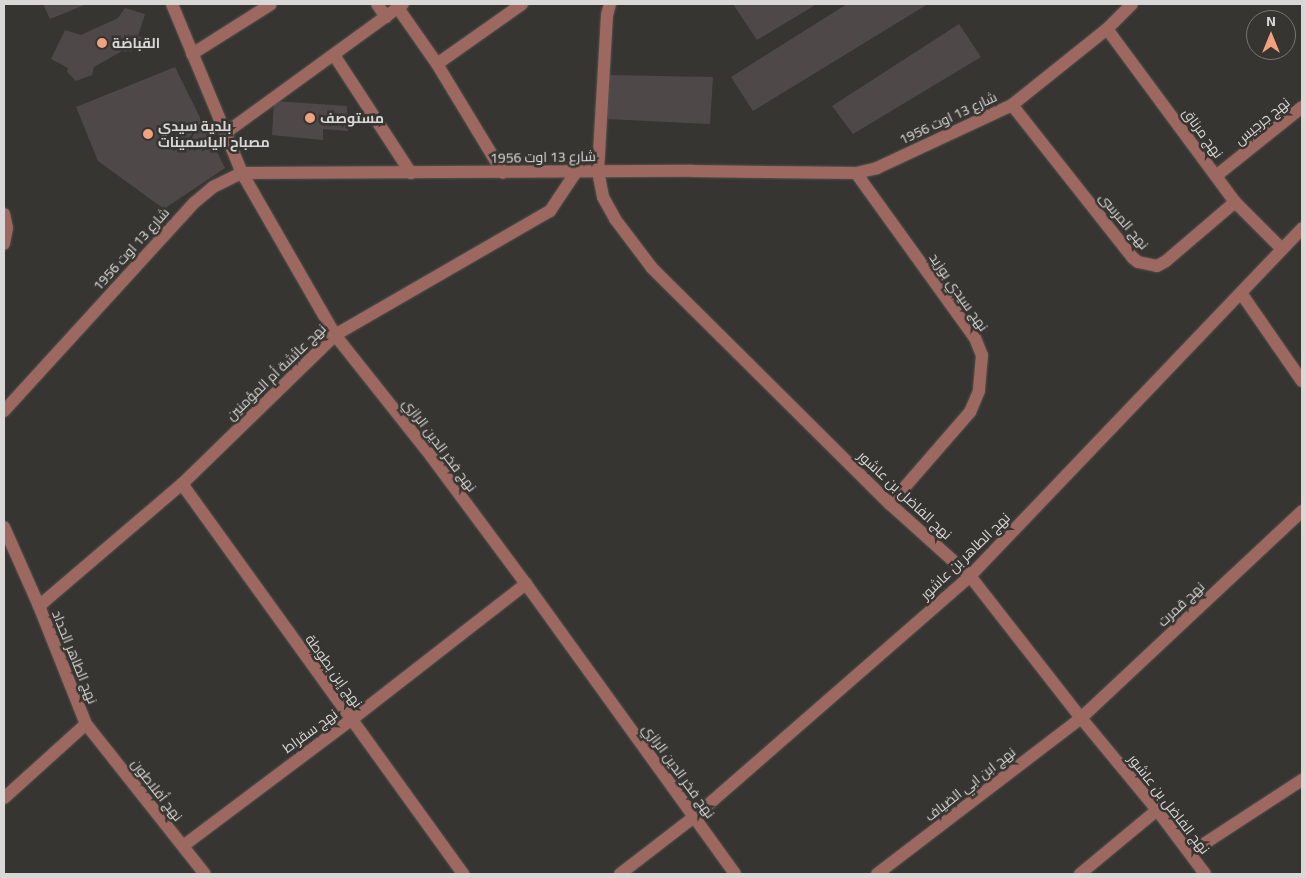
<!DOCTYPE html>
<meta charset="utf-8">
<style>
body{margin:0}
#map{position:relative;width:1306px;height:878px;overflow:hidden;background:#363531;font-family:Georgia,Cairo,serif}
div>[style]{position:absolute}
.building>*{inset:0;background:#4e4948}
.roads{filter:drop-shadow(0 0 1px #53524f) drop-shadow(0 0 1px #53524f)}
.minor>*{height:12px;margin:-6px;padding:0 6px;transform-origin:6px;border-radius:6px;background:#9c6860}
.dots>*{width:14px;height:14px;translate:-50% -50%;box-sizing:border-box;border:2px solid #363531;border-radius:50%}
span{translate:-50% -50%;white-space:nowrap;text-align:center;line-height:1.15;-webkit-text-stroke:5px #363531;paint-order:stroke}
.poi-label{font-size:14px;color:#d9d8d6;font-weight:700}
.left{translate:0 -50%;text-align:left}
.street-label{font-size:14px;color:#d9d8d6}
.frame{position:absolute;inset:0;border:5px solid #d9d8d6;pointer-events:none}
.north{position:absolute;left:1246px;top:10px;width:50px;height:50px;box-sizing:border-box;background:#363531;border:1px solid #777673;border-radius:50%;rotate:0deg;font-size:14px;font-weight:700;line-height:20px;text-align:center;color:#d9d8d6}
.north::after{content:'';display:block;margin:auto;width:18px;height:22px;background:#f1a17d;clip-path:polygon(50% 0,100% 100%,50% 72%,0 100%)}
</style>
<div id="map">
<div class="building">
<div style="clip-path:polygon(43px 4px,87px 4px,50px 19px)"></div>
<div style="clip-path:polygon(733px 4px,817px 4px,757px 40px)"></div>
<div style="clip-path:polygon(847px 4px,928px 4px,753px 111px,731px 77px)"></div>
<div style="clip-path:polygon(125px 8px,145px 14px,138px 36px,147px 40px,143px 46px,130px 52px,122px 51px,94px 67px,92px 75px,76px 81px,67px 72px,68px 68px,51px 59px,65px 30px,81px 35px,118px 18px)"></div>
<div style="clip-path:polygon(959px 24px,981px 57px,853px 134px,832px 106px)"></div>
<div style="clip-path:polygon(175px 67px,225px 168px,164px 209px,98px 161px,76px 107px)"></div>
<div style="clip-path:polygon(608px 75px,713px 77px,710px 124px,606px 119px)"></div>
<div style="clip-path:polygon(274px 101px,347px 106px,348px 131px,323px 129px,323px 140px,272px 135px)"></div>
</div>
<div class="roads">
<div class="minor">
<div style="left:172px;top:4px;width:183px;rotate:67.5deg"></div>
<div style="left:242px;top:173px;width:187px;rotate:60.1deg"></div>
<div style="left:335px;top:335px;width:144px;rotate:51.5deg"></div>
<div style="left:425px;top:448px;width:169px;rotate:53.4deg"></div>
<div style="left:526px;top:584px;width:357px;rotate:54.2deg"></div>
<div style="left:377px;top:4px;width:16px;rotate:55deg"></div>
<div style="left:610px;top:4px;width:11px;rotate:105deg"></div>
<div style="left:607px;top:15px;width:156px;rotate:93.3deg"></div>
<div style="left:598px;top:171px;width:26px;rotate:79deg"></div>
<div style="left:603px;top:197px;width:25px;rotate:61deg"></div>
<div style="left:615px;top:219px;width:61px;rotate:52.9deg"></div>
<div style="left:652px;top:268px;width:335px;rotate:44.8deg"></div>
<div style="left:890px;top:504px;width:108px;rotate:42deg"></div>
<div style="left:970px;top:576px;width:180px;rotate:52deg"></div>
<div style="left:1081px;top:718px;width:119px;rotate:50.4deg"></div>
<div style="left:1157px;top:810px;width:80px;rotate:53.1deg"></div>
<div style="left:398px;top:8px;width:68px;rotate:55.1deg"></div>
<div style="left:437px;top:64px;width:127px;rotate:58.8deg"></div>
<div style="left:1107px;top:29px;width:215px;rotate:53.5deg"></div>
<div style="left:1235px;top:202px;width:65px;rotate:45deg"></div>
<div style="left:192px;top:54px;width:93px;rotate:-32.3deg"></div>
<div style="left:334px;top:55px;width:141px;rotate:56.9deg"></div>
<div style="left:437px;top:64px;width:104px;rotate:-35.2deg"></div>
<div style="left:1012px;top:105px;width:195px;rotate:51.7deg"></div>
<div style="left:1133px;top:258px;width:6px;rotate:39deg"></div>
<div style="left:1138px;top:262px;width:19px;rotate:12deg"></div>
<div style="left:1157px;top:266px;width:10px;rotate:-29deg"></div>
<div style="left:1166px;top:261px;width:91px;rotate:-40.5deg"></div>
<div style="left:224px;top:134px;width:221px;rotate:-36deg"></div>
<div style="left:856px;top:173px;width:203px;rotate:54.2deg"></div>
<div style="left:975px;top:338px;width:18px;rotate:68deg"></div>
<div style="left:982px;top:355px;width:36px;rotate:95deg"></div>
<div style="left:979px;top:391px;width:23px;rotate:113deg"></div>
<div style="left:970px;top:412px;width:122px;rotate:131deg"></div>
<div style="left:1216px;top:176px;width:110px;rotate:-38.7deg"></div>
<div style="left:4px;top:214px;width:14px;rotate:78deg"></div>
<div style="left:7px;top:228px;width:16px;rotate:101deg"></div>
<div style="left:1241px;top:293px;width:107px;rotate:55.3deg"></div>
<div style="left:4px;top:411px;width:282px;rotate:-47.6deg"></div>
<div style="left:194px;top:203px;width:25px;rotate:-40deg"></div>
<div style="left:213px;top:187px;width:32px;rotate:-26deg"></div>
<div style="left:242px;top:173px;width:450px;rotate:-0.3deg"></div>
<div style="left:692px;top:171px;width:164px;rotate:0.7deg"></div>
<div style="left:856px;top:173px;width:22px;rotate:-13deg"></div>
<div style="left:877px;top:168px;width:149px;rotate:-25deg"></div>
<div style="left:1012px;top:105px;width:122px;rotate:-38.7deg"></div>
<div style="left:1107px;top:29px;width:35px;rotate:-45deg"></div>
<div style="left:182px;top:484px;width:481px;rotate:54.2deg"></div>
<div style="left:4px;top:527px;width:86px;rotate:66.1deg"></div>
<div style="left:39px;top:606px;width:127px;rotate:68.3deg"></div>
<div style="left:86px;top:724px;width:110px;rotate:137.9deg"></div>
<div style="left:39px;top:606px;width:188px;rotate:-40.5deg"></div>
<div style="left:182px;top:484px;width:214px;rotate:-44.2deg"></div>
<div style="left:335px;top:335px;width:248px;rotate:-30deg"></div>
<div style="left:550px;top:211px;width:47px;rotate:-56.3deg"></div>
<div style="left:86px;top:724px;width:191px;rotate:51.6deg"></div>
<div style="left:183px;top:846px;width:210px;rotate:-36.9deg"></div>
<div style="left:351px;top:720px;width:222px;rotate:-37.9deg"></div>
<div style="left:1190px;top:853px;width:134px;rotate:-33.1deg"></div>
<div style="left:620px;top:874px;width:93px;rotate:-37.6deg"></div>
<div style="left:694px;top:817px;width:366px;rotate:-41.1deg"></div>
<div style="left:970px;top:576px;width:481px;rotate:-46.3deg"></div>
<div style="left:877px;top:874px;width:257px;rotate:-37.4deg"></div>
<div style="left:1081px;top:718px;width:303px;rotate:-43.1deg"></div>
<div style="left:1080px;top:874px;width:100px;rotate:-39.7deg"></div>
</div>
</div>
<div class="dots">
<div style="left:102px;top:43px;background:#f1a17d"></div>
<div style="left:310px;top:118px;background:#f1a17d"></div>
<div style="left:148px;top:134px;background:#f1a17d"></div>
</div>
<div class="poi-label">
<span class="left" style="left:112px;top:43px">القباضة</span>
<span class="left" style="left:320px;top:118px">مستوصف</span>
<span class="left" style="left:158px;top:134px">بلدية سيدي<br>مصباح الياسمينات</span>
</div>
<div class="street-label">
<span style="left:948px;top:118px;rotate:-25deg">شارع 13 اوت 1956</span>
<span style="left:1262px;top:121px;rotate:-39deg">نهج جرجيس</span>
<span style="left:1203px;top:133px;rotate:54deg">نهج مرناق</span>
<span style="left:543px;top:157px;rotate:-1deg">شارع 13 اوت 1956</span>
<span style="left:1124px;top:221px;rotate:50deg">نهج المرسى</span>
<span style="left:131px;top:249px;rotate:-48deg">شارع 13 اوت 1956</span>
<span style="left:959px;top:292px;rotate:55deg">نهج سيدي بوزيد</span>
<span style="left:276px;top:372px;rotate:-44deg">نهج عائشة أم المؤمنين</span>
<span style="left:440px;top:445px;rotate:53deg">نهج فخر الدين الرازي</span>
<span style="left:905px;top:495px;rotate:43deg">نهج الفاضل بن عاشور</span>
<span style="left:965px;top:556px;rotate:-44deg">نهج الطاهر بن عاشور</span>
<span style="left:1181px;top:604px;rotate:-43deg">نهج قمرت</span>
<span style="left:75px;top:657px;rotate:68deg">نهج الطاهر الحداد</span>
<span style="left:334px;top:671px;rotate:54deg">نهج إبن بطوطة</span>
<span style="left:310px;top:731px;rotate:-36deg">نهج سقراط</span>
<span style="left:679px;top:771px;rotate:54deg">نهج فخر الدين الرازي</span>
<span style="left:970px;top:784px;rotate:-38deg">نهج ابن ابي الضياف</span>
<span style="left:157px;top:790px;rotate:52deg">نهج أفلاطون</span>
<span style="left:1169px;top:804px;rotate:52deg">نهج الفاضل بن عاشور</span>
</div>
<div class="frame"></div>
<div class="north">N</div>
</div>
